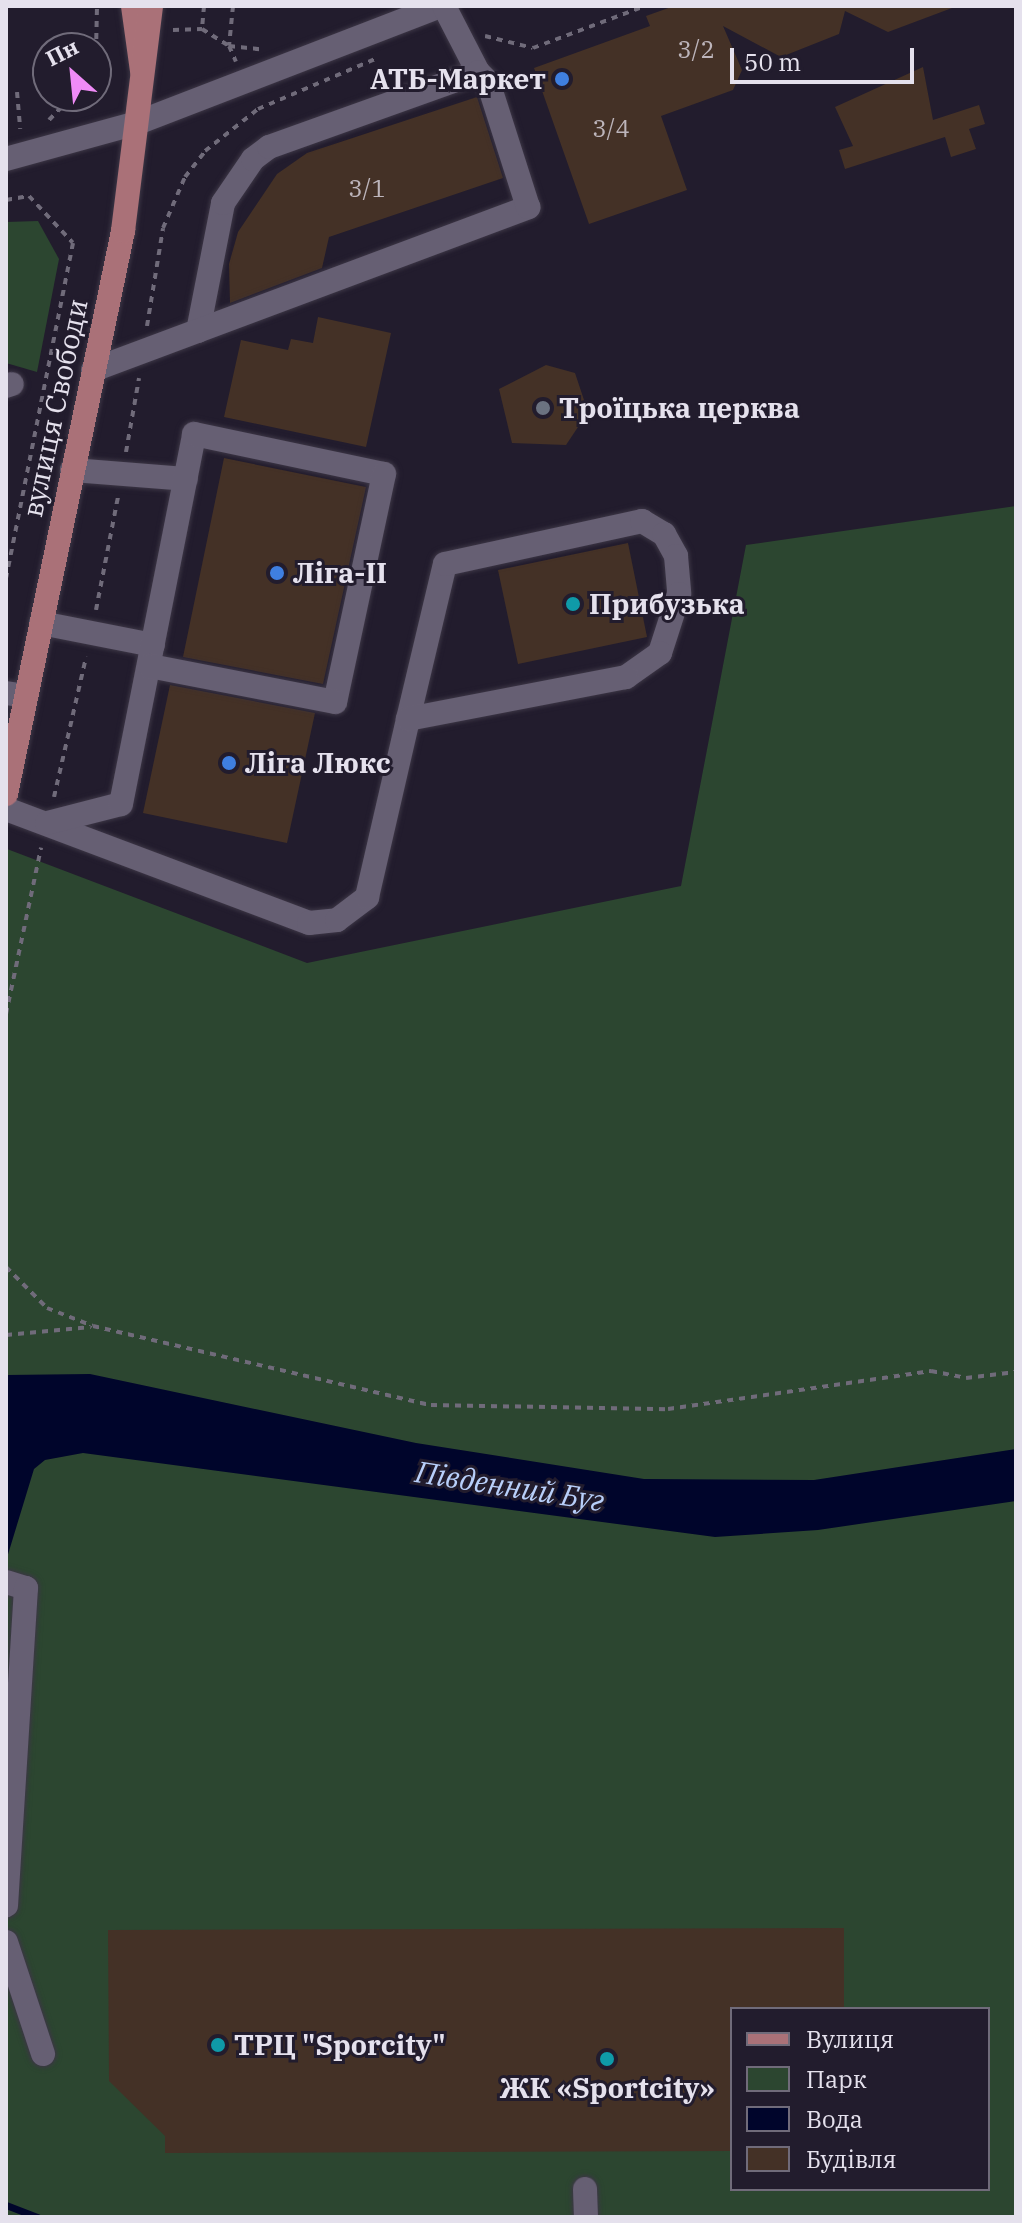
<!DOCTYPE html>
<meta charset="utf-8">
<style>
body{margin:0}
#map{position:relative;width:1022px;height:2223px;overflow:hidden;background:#221c2d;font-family:"IBM Plex Serif",serif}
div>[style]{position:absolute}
.green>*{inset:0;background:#2c4630}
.water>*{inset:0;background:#00052b}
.stream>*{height:7px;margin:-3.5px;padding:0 3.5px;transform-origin:3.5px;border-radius:3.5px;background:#00052b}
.building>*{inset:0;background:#443126}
.path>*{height:4px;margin-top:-2px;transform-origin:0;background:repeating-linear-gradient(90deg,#706b7a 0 6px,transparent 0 12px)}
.roads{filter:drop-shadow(0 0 2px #3c3645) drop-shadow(0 0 2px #3c3645)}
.minor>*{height:24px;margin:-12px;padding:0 12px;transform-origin:12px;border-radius:12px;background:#665f73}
.major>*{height:24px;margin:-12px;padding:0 12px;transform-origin:12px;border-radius:12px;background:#aa7178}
.dots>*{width:22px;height:22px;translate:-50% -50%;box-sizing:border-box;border:4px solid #221c2d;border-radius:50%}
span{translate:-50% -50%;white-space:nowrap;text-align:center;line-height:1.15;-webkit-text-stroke:6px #221c2d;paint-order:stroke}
.number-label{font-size:24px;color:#bdb5bb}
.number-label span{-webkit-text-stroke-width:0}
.poi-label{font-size:28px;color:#e5e1ed;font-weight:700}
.right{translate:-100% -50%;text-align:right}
.left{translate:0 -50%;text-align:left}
.street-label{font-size:28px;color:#e5e1ed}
.water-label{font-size:30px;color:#b8cffa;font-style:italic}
.frame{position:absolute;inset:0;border:8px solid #e5e1ed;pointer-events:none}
.legend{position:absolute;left:730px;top:2007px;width:260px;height:184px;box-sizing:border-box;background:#221c2d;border:2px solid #706b7a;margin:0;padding:10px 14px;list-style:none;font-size:24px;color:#e5e1ed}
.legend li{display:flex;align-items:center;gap:16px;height:40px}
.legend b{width:40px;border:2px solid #706b7a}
.north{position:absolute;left:32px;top:32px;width:80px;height:80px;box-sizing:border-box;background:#221c2d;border:2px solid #706b7a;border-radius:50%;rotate:333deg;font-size:22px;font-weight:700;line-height:32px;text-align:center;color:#e5e1ed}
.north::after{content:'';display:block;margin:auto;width:28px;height:36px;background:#ef8bf7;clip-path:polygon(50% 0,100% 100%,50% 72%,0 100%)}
.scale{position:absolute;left:730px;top:48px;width:184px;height:36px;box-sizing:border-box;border:4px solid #e5e1ed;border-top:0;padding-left:10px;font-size:24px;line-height:28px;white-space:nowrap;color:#e5e1ed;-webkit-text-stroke:6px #221c2d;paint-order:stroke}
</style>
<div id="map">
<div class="green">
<div style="clip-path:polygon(38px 221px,59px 259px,37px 372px,6px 363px,6px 222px)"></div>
<div style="clip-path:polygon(evenodd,1016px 506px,1016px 2217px,6px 2217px,7px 849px,307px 963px,681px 886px,746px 545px,1016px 506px,732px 2009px,988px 2009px,988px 2189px,732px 2189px,732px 2009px)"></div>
</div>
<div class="water">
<div style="clip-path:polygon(90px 1374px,416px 1443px,644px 1479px,814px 1480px,1016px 1449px,1016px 1501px,818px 1530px,715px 1537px,83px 1453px,45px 1460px,34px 1469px,6px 1561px,6px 1375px)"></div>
</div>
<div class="stream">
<div style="left:6px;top:2205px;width:34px;rotate:21deg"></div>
</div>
<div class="building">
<div style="clip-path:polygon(674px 6px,952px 6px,952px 8px,888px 32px,845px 11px,839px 34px,781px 57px,723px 26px,742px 70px,733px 90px,661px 116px,687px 190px,589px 224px,534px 68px,650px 26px,646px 16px)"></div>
<div style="clip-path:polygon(923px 67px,933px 120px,979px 105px,985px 124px,969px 129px,976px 149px,951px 157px,945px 137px,845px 169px,839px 150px,853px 146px,835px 107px)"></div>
<div style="clip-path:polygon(477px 97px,503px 178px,329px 237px,322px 268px,230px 303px,229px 264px,238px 232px,277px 174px,307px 153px)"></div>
<div style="clip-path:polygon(318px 317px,391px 333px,366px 447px,224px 417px,241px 340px,288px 350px,291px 339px,313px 343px)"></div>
<div style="clip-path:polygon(546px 365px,575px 373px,588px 412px,566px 445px,512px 443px,499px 389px)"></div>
<div style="clip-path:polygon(224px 458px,366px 487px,323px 684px,183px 657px)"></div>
<div style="clip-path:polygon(628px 543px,647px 637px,518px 664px,498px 570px)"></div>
<div style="clip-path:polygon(170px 685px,315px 713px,287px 843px,143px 813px)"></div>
<div style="clip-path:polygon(844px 1928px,844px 2009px,732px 2009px,732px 2151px,165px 2153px,165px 2136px,109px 2081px,108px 1930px)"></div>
</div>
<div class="path">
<div style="left:204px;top:6px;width:23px;rotate:95deg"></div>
<div style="left:202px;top:29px;width:32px;rotate:32deg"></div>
<div style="left:229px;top:46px;width:31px;rotate:6deg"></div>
<div style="left:233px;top:6px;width:40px;rotate:95.7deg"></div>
<div style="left:229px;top:46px;width:17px;rotate:66deg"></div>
<div style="left:173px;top:30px;width:29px;rotate:-2deg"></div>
<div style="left:485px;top:36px;width:49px;rotate:14deg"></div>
<div style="left:533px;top:48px;width:120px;rotate:-20.6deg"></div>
<div style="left:96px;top:51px;width:45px;rotate:-88.7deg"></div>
<div style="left:17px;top:92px;width:37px;rotate:85deg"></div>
<div style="left:49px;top:120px;width:33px;rotate:-46deg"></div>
<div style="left:6px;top:200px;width:23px;rotate:-10deg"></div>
<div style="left:29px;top:196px;width:64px;rotate:46.9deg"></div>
<div style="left:73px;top:243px;width:341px;rotate:101.3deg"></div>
<div style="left:147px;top:326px;width:99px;rotate:-80.7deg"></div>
<div style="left:163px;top:228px;width:56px;rotate:-66.7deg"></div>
<div style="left:185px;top:177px;width:33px;rotate:-52deg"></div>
<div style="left:205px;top:151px;width:68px;rotate:-38.4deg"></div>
<div style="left:258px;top:109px;width:127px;rotate:-23.1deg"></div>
<div style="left:126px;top:452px;width:75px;rotate:-80deg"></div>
<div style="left:96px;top:610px;width:115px;rotate:-79deg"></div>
<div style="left:54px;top:797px;width:144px;rotate:-77.1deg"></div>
<div style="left:6px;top:1014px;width:170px;rotate:-78.1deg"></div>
<div style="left:6px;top:1267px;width:58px;rotate:45deg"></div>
<div style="left:47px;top:1308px;width:49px;rotate:21.4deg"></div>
<div style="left:93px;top:1326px;width:347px;rotate:13.2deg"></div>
<div style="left:431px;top:1405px;width:237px;rotate:1deg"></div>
<div style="left:668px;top:1409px;width:266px;rotate:-8.2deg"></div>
<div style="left:931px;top:1371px;width:36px;rotate:11deg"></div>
<div style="left:966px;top:1378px;width:50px;rotate:-6.8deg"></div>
<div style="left:6px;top:1335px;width:85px;rotate:-5.4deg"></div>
</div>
<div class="roads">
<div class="minor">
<div style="left:6px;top:159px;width:136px;rotate:-15.4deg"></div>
<div style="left:137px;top:123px;width:325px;rotate:-21.1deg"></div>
<div style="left:198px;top:331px;width:130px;rotate:-78.9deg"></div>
<div style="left:223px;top:203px;width:53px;rotate:-55.7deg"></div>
<div style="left:253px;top:159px;width:20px;rotate:-37deg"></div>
<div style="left:269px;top:147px;width:222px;rotate:-19.7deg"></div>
<div style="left:478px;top:72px;width:74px;rotate:-117.3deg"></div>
<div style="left:93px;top:370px;width:465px;rotate:-20.5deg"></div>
<div style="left:528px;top:207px;width:131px;rotate:-107.7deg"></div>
<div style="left:488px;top:82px;width:14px;rotate:-135deg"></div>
<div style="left:6px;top:386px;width:6px;rotate:-18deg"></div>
<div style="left:72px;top:470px;width:114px;rotate:4.5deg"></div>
<div style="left:41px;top:623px;width:114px;rotate:11.1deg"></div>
<div style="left:6px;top:693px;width:19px;rotate:9deg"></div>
<div style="left:6px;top:809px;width:324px;rotate:20.6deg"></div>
<div style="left:309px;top:923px;width:28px;rotate:-6deg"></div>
<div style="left:337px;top:920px;width:38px;rotate:-37deg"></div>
<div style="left:367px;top:897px;width:183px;rotate:-77deg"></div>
<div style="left:408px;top:719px;width:159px;rotate:-76.6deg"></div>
<div style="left:445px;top:564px;width:202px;rotate:-12.3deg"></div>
<div style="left:642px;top:521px;width:26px;rotate:31deg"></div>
<div style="left:664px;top:534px;width:25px;rotate:61deg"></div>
<div style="left:676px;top:556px;width:38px;rotate:85deg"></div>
<div style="left:679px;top:594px;width:62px;rotate:107.9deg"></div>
<div style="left:660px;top:653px;width:42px;rotate:144.8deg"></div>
<div style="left:626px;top:677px;width:222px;rotate:169.1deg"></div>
<div style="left:47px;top:823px;width:76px;rotate:-14.4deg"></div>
<div style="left:121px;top:804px;width:377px;rotate:-78.8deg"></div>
<div style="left:194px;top:434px;width:194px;rotate:11.9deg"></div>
<div style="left:384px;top:474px;width:233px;rotate:102.1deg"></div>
<div style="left:335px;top:702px;width:189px;rotate:-169deg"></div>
<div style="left:6px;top:1582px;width:21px;rotate:17deg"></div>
<div style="left:26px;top:1588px;width:318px;rotate:93.6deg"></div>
<div style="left:6px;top:1942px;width:118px;rotate:71.7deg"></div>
<div style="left:585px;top:2189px;width:28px;rotate:88deg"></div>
</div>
<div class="major">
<div style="left:133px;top:6px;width:66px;rotate:82.1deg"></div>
<div style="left:6px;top:794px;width:575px;rotate:-78.26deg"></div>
<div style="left:123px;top:231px;width:227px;rotate:-82.9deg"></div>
</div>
</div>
<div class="dots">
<div style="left:562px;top:79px;background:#3f7fe0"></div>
<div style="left:543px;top:408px;background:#6b7280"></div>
<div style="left:277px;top:573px;background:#3f7fe0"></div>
<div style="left:573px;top:604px;background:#0f9aa8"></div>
<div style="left:229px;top:763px;background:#3f7fe0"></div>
<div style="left:218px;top:2045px;background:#0f9aa8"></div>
<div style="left:607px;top:2059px;background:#0f9aa8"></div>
</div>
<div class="number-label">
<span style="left:696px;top:50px">3/2</span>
<span style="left:611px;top:129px">3/4</span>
<span style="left:367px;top:189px">3/1</span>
</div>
<div class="poi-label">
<span class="right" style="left:546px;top:79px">АТБ-Маркет</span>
<span class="left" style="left:559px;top:408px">Троїцька церква</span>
<span class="left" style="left:293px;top:573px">Ліга-II</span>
<span class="left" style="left:589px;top:604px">Прибузька</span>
<span class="left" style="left:245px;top:763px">Ліга Люкс</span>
<span class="left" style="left:234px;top:2045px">ТРЦ "Sporcity"</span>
<span style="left:607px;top:2088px">ЖК «Sportcity»</span>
</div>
<div class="street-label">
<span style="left:55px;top:408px;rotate:-78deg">вулиця Свободи</span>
</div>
<div class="water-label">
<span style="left:510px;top:1486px;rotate:9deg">Південний Буг</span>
</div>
<div class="frame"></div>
<ul class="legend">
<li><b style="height:10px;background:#aa7178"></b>Вулиця</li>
<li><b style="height:22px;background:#2c4630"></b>Парк</li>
<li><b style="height:22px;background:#00052b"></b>Вода</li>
<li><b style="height:22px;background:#443126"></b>Будівля</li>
</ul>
<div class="north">Пн</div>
<div class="scale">50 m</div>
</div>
